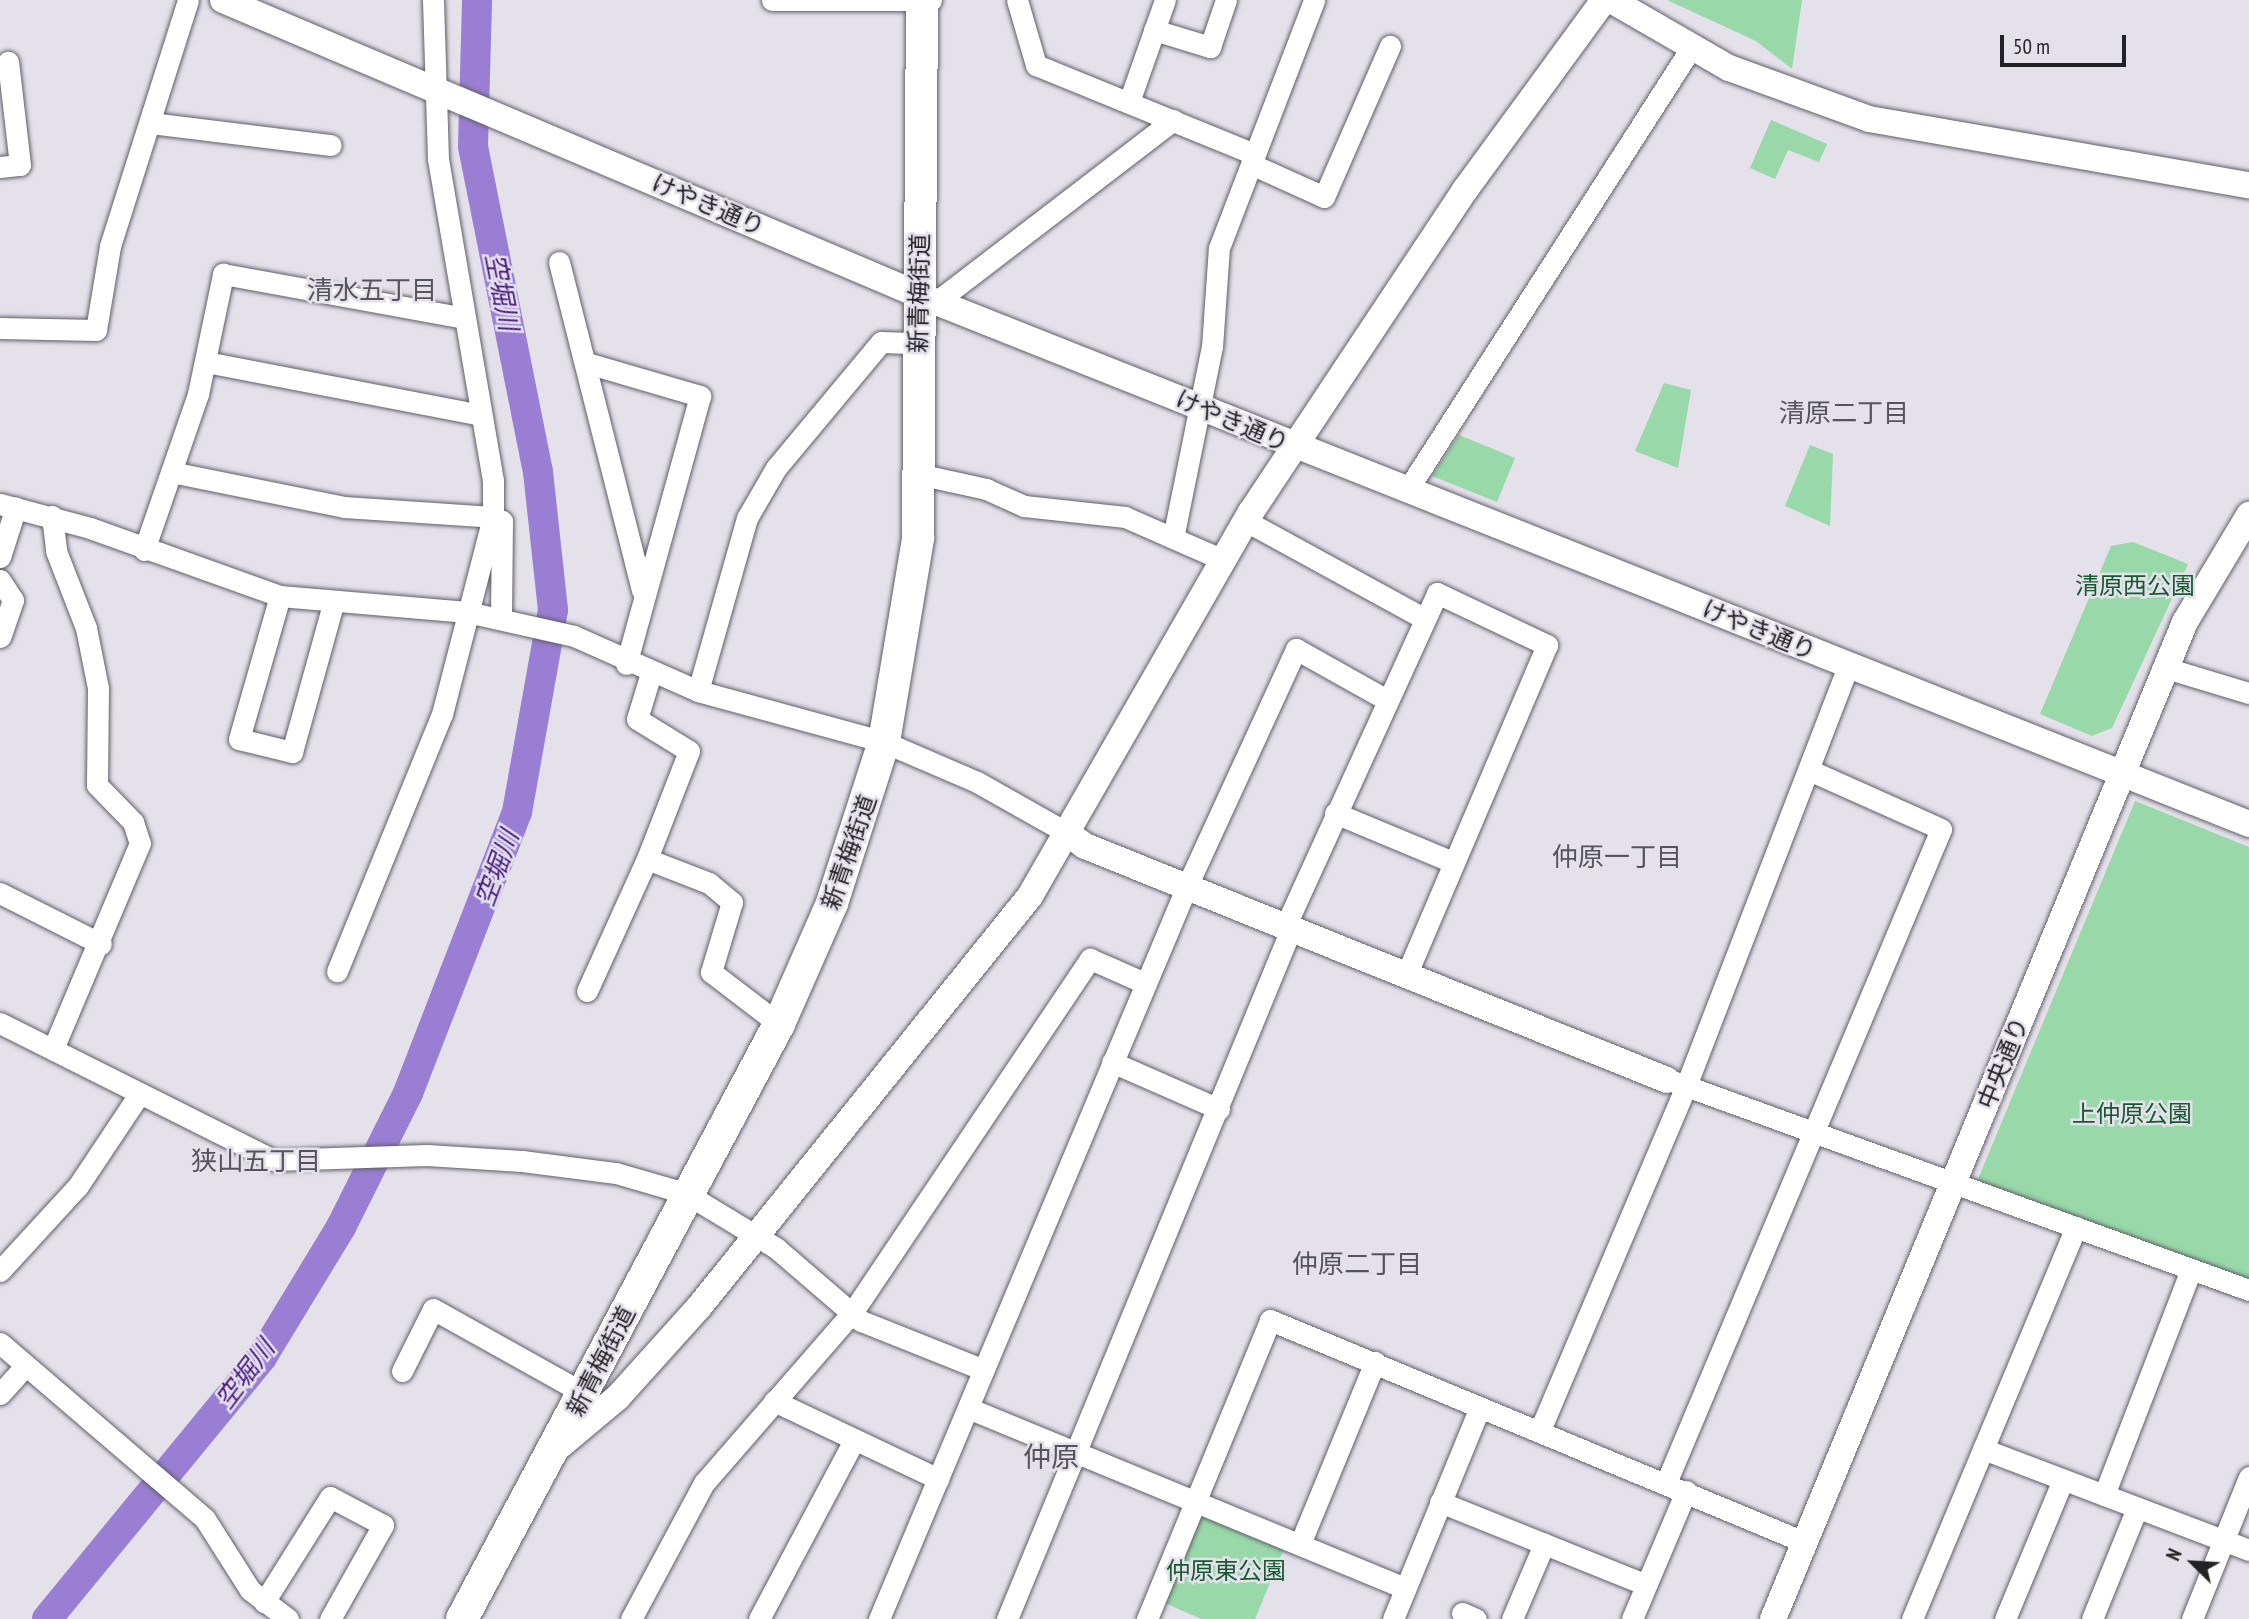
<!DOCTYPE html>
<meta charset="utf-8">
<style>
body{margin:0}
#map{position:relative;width:2249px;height:1619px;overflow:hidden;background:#e4e1eb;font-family:"PT Sans Narrow","Noto Sans JP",sans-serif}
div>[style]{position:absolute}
.green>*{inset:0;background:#98d8a9}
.river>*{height:30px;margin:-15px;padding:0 15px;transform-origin:15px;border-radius:15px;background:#997ed4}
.roads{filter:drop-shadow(0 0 2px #605e66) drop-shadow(0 0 2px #605e66)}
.minor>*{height:21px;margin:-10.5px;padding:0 10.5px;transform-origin:10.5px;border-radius:10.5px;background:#fff}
.tertiary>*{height:26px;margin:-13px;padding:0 13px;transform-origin:13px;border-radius:13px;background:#fff}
.primary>*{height:32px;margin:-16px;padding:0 16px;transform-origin:16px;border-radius:16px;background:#fff}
span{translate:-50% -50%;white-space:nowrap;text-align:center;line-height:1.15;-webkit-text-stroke:5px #e4e1eb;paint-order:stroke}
.street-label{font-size:24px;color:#232225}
.park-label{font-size:24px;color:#165a31}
.neighbourhood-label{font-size:26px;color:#55535b}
.water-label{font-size:26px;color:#471980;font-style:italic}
.quarter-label{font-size:28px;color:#55535b}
.north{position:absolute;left:2158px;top:1528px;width:70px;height:70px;-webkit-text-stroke:5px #e4e1eb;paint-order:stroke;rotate:294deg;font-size:19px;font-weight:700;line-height:28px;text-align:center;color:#232225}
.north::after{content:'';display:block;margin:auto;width:24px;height:32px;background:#232225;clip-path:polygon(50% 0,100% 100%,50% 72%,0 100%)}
.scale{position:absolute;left:2000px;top:35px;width:126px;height:32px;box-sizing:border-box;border:4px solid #232225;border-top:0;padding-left:9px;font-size:21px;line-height:24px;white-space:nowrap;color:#232225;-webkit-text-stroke:5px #e4e1eb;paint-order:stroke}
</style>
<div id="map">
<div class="green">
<div style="clip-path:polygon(1667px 0,1802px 0,1792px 69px,1756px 41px)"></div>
<div style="clip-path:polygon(1771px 120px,1827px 144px,1819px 162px,1788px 150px,1775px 179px,1750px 168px)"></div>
<div style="clip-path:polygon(1664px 383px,1691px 390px,1678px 468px,1635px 451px)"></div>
<div style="clip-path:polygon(1459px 435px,1515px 458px,1497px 502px,1432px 476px)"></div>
<div style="clip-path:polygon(1810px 445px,1833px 454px,1830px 526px,1785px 506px)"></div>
<div style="clip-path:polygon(2133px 542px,2188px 564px,2112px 728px,2092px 736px,2040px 714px,2111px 546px)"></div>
<div style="clip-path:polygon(2135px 801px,2249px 847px,2249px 1283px,1976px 1184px)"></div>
<div style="clip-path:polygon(1209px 1513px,1285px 1546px,1255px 1619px,1201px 1619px,1165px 1603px,1197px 1520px)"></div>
</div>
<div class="river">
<div style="left:47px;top:1619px;width:339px;rotate:-50.6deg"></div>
<div style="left:262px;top:1357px;width:152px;rotate:-58.7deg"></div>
<div style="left:341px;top:1227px;width:150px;rotate:-63.4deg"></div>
<div style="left:408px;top:1093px;width:301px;rotate:-68.8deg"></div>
<div style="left:517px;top:812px;width:205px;rotate:-79.9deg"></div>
<div style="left:553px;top:610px;width:139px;rotate:-96.2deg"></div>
<div style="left:538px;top:472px;width:332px;rotate:-101.3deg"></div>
<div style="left:473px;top:146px;width:146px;rotate:-88.4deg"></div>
</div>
<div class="roads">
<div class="minor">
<div style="left:433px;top:0;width:159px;rotate:88.2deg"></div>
<div style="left:438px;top:159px;width:326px;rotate:80.3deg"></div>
<div style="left:493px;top:480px;width:37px;rotate:90deg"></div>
<div style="left:493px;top:517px;width:10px;rotate:24deg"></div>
<div style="left:502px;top:521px;width:98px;rotate:90.6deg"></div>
<div style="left:772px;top:0;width:159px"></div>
<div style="left:1017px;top:0;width:68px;rotate:73.7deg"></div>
<div style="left:1036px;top:65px;width:235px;rotate:22.2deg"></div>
<div style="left:1154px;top:30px;width:59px;rotate:16.9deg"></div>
<div style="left:1210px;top:47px;width:50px;rotate:-71.2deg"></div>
<div style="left:1129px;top:102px;width:108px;rotate:-70.6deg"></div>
<div style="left:151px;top:123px;width:181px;rotate:7deg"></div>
<div style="left:1251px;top:164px;width:80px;rotate:24.3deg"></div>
<div style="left:1324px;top:197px;width:165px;rotate:-66.4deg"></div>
<div style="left:0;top:167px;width:20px;rotate:-6deg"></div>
<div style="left:20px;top:165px;width:104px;rotate:-96.6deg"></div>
<div style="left:559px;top:262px;width:339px;rotate:75.8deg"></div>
<div style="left:936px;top:302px;width:299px;rotate:-37.5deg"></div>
<div style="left:0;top:328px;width:96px;rotate:1.2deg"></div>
<div style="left:96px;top:330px;width:85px;rotate:-80.5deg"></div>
<div style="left:110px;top:246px;width:258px;rotate:-72.4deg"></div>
<div style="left:206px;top:362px;width:279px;rotate:10.9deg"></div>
<div style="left:587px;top:363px;width:118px;rotate:16.3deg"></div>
<div style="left:700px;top:396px;width:278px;rotate:105.4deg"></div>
<div style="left:171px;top:472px;width:177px;rotate:11.4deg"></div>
<div style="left:344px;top:507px;width:149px;rotate:3.8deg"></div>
<div style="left:493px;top:517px;width:203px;rotate:104.5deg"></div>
<div style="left:442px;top:714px;width:278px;rotate:112.2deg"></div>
<div style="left:918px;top:474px;width:70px;rotate:12.4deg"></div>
<div style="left:986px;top:489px;width:42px;rotate:24.1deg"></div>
<div style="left:1024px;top:506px;width:102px;rotate:6.2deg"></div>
<div style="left:1125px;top:517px;width:105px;rotate:23.6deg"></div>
<div style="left:1408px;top:489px;width:524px;rotate:-57.31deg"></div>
<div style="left:0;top:504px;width:93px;rotate:14.9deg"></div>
<div style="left:90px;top:528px;width:202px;rotate:19.7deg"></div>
<div style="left:280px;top:596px;width:188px;rotate:4.9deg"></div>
<div style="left:467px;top:612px;width:110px;rotate:12.6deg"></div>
<div style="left:574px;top:636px;width:136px;rotate:23.9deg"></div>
<div style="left:698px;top:691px;width:193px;rotate:15.3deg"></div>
<div style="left:884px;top:742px;width:101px;rotate:23.3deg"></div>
<div style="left:977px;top:782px;width:103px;rotate:29.5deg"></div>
<div style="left:52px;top:516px;width:35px;rotate:83deg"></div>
<div style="left:56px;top:551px;width:83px;rotate:68.7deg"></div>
<div style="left:86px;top:628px;width:61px;rotate:78.7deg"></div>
<div style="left:98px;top:688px;width:97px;rotate:90.6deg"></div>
<div style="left:97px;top:785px;width:52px;rotate:45.8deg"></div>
<div style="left:133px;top:822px;width:22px;rotate:72deg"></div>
<div style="left:140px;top:843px;width:224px;rotate:112.9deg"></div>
<div style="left:1246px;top:521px;width:200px;rotate:28.7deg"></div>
<div style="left:1173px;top:538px;width:195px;rotate:-78.5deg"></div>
<div style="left:1212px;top:347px;width:99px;rotate:-86deg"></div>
<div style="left:1219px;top:248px;width:266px;rotate:-69deg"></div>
<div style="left:144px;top:550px;width:165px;rotate:-70.9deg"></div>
<div style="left:198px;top:394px;width:123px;rotate:-78.2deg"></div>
<div style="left:223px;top:274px;width:241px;rotate:10.3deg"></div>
<div style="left:0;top:557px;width:52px;rotate:-72.3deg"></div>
<div style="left:0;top:580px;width:24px;rotate:57deg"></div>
<div style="left:13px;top:600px;width:39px;rotate:109deg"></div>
<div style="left:280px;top:596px;width:149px;rotate:106deg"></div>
<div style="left:239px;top:739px;width:55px;rotate:13.8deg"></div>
<div style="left:292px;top:752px;width:154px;rotate:-74.5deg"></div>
<div style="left:2166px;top:668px;width:87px;rotate:16.8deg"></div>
<div style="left:651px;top:673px;width:48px;rotate:106.9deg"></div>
<div style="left:637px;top:719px;width:61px;rotate:31.6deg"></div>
<div style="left:689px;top:751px;width:116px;rotate:111.3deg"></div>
<div style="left:647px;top:859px;width:66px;rotate:21.2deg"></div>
<div style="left:709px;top:883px;width:30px;rotate:40deg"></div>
<div style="left:732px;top:902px;width:73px;rotate:106.7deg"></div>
<div style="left:711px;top:972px;width:86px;rotate:37.4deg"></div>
<div style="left:698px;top:691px;width:180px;rotate:-74.2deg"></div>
<div style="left:747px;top:518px;width:58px;rotate:-59.9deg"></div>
<div style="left:776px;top:468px;width:164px;rotate:-50.2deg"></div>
<div style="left:881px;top:342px;width:37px;rotate:2deg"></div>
<div style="left:1335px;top:813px;width:128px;rotate:22.6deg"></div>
<div style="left:0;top:893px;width:113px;rotate:26.8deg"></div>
<div style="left:1285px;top:927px;width:367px;rotate:-65.5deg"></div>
<div style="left:1437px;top:593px;width:122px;rotate:25.3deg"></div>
<div style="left:1547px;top:645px;width:360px;rotate:113.1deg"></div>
<div style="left:587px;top:991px;width:145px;rotate:-65.6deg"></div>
<div style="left:0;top:1023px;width:305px;rotate:26.6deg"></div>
<div style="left:273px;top:1160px;width:154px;rotate:-1.9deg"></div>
<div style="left:427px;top:1155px;width:95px;rotate:3.6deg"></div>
<div style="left:522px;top:1161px;width:95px;rotate:7.3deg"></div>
<div style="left:616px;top:1173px;width:72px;rotate:16.2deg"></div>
<div style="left:685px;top:1193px;width:106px;rotate:31.1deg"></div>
<div style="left:776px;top:1248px;width:112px;rotate:40.7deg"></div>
<div style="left:861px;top:1321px;width:132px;rotate:21.7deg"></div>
<div style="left:1112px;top:1062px;width:117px;rotate:23.7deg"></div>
<div style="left:1675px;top:1082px;width:611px;rotate:19.92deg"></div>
<div style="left:0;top:1271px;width:115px;rotate:-47.5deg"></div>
<div style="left:78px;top:1186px;width:108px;rotate:-56.3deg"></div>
<div style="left:0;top:1343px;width:270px;rotate:40.6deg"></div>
<div style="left:205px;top:1519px;width:84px;rotate:57.6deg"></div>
<div style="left:250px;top:1590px;width:48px;rotate:37.3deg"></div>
<div style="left:402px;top:1371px;width:69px;rotate:-63.4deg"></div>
<div style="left:433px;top:1309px;width:174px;rotate:29.2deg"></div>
<div style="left:0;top:1394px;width:38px;rotate:-48deg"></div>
<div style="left:774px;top:1401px;width:182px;rotate:25.4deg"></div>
<div style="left:968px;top:1408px;width:473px;rotate:22.4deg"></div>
<div style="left:1540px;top:1430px;width:374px;rotate:-67deg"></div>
<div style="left:1686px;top:1086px;width:450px;rotate:-68.9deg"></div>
<div style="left:1983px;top:1449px;width:285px;rotate:20.8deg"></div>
<div style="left:1666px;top:1483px;width:709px;rotate:-67.19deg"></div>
<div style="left:1941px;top:829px;width:145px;rotate:-155.9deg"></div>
<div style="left:2104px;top:1495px;width:242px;rotate:-68.9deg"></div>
<div style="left:1440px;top:1502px;width:222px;rotate:21.9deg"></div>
<div style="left:1300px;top:1544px;width:197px;rotate:-67.6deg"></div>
<div style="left:264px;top:1602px;width:124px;rotate:-57.8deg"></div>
<div style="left:330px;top:1497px;width:60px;rotate:27.8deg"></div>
<div style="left:383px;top:1525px;width:108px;rotate:119.4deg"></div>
<div style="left:1462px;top:1613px;width:15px;rotate:23deg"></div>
<div style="left:631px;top:1619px;width:154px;rotate:-61.8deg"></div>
<div style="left:704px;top:1483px;width:225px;rotate:-49deg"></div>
<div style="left:852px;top:1313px;width:427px;rotate:-56.1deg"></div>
<div style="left:1090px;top:959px;width:60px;rotate:23.6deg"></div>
<div style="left:759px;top:1619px;width:203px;rotate:-62deg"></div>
<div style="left:879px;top:1619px;width:795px;rotate:-67.21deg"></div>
<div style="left:1187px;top:886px;width:261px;rotate:-65.3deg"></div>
<div style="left:1296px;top:649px;width:102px;rotate:29.3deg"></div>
<div style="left:1007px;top:1619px;width:746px;rotate:-67.63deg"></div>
<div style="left:1147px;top:1619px;width:323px;rotate:-67.6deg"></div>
<div style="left:1270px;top:1320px;width:578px;rotate:22.57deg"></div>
<div style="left:1393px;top:1619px;width:229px;rotate:-67.7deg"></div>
<div style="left:1512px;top:1619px;width:82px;rotate:-66.9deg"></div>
<div style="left:1632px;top:1619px;width:139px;rotate:-67.1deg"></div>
<div style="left:1912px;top:1619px;width:425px;rotate:-67.3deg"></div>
<div style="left:2005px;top:1619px;width:151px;rotate:-67.4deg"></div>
<div style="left:2092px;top:1619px;width:120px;rotate:-67.9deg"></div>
<div style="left:2192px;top:1619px;width:153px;rotate:-68.1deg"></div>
</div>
<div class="tertiary">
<div style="left:223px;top:0;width:774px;rotate:22.96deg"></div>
<div style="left:936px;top:302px;width:1413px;rotate:21.68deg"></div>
<div style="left:1611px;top:0;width:136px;rotate:30deg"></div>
<div style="left:1729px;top:68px;width:149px;rotate:20deg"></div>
<div style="left:1869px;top:119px;width:386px;rotate:9.9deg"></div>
<div style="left:1067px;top:833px;width:22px;rotate:36deg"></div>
<div style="left:1085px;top:846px;width:627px;rotate:21.9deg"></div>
<div style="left:556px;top:1449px;width:81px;rotate:-40deg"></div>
<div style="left:618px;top:1397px;width:121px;rotate:-48deg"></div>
<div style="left:699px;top:1307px;width:528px;rotate:-51.15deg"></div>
<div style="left:1030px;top:896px;width:443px;rotate:-60.1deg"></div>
<div style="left:1251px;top:512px;width:387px;rotate:-56.4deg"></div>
<div style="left:1465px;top:190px;width:235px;rotate:-53.8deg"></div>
<div style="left:1773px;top:1619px;width:1079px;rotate:-67.55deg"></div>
<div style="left:2185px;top:622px;width:125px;rotate:-59.1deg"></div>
</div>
<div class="primary">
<div style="left:462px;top:1619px;width:674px;rotate:-61.95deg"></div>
<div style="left:779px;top:1024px;width:132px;rotate:-66.3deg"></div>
<div style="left:832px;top:903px;width:169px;rotate:-72.1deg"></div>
<div style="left:884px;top:742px;width:207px;rotate:-80.5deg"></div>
<div style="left:918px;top:538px;width:538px;rotate:-89.57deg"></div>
</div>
</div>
<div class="street-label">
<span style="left:708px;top:205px;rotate:23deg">けやき通り</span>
<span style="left:919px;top:293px;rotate:-89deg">新青梅街道</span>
<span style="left:1232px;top:421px;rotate:23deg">けやき通り</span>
<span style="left:1759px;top:630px;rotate:22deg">けやき通り</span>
<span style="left:849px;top:852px;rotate:-71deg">新青梅街道</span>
<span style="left:2003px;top:1063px;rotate:-68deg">中央通り</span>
<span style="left:601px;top:1361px;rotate:-63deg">新青梅街道</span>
</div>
<div class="park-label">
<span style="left:2135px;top:586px">清原西公園</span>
<span style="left:2132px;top:1114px">上仲原公園</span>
<span style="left:1226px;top:1571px">仲原東公園</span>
</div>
<div class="neighbourhood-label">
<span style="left:372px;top:290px">清水五丁目</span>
<span style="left:1844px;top:413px">清原二丁目</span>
<span style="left:1617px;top:857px">仲原一丁目</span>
<span style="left:256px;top:1161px">狭山五丁目</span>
<span style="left:1357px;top:1264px">仲原二丁目</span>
</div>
<div class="water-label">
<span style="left:502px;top:292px;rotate:79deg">空堀川</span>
<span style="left:497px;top:868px;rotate:-70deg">空堀川</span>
<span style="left:245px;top:1374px;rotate:-53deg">空堀川</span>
</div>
<div class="quarter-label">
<span style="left:1051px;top:1457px">仲原</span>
</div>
<div class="north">N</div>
<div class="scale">50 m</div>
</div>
